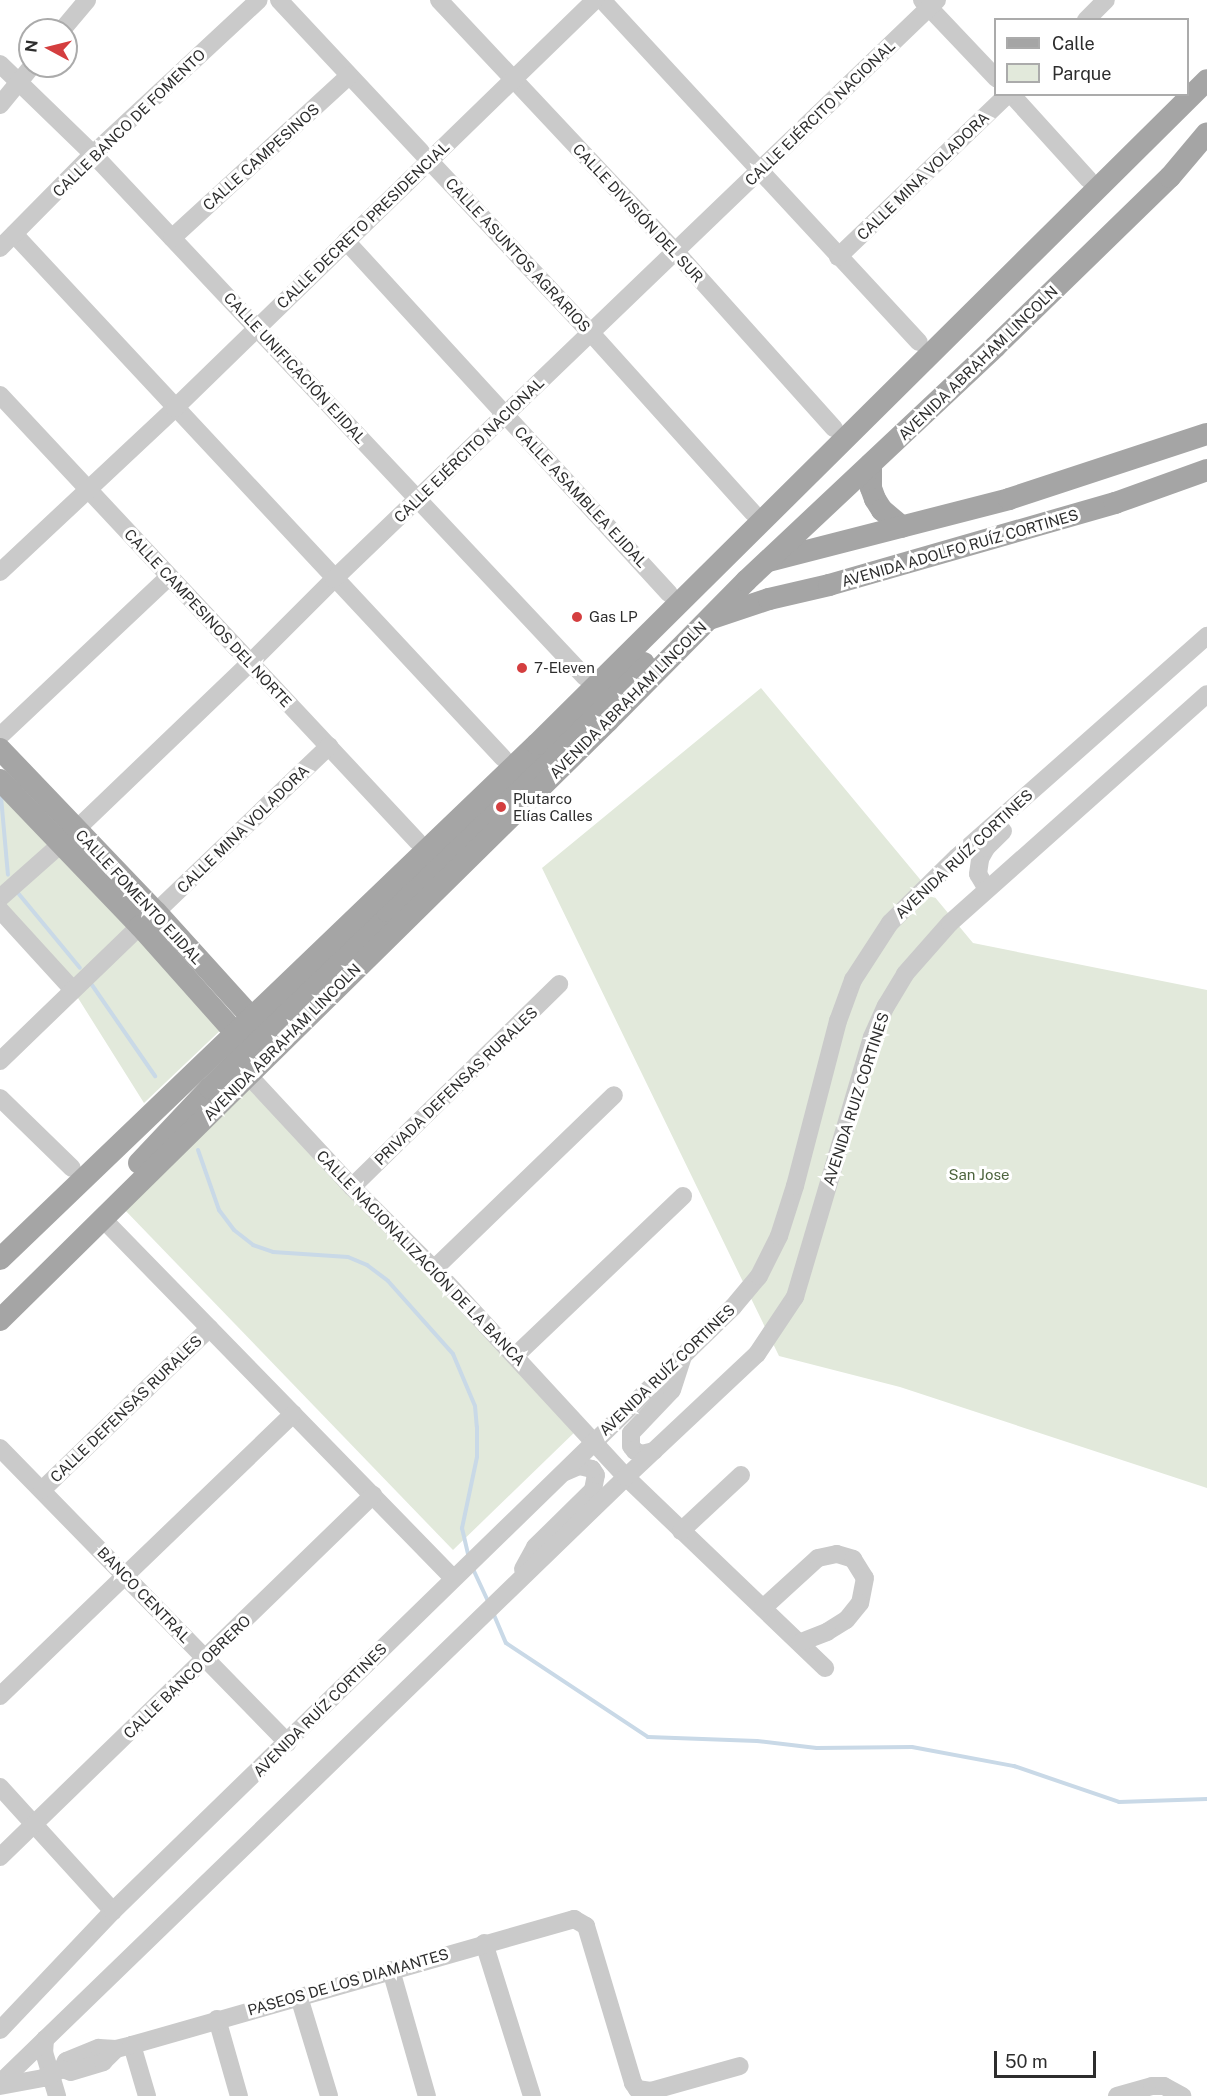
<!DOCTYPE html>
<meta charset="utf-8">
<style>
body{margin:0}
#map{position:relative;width:1207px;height:2096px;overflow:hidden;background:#fff;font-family:"Public Sans",sans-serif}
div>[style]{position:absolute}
.green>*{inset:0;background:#e2e9db}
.stream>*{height:4px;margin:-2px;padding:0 2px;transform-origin:2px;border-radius:2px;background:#c9d9e7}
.minor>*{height:18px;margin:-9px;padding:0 9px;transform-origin:9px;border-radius:9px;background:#cacaca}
.major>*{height:22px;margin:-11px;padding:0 11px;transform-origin:11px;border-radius:11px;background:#a5a5a5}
.dots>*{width:16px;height:16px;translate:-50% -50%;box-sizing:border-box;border:3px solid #fff;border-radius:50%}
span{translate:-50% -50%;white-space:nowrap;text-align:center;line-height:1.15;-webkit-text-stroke:6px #fff;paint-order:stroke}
.street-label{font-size:15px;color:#2d2d2d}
.poi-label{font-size:15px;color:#2d2d2d}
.left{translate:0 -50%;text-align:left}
.park-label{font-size:15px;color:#4d643e}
.legend{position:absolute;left:994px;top:18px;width:195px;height:78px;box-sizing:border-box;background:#fff;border:2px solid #ababab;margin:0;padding:8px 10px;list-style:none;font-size:18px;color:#2d2d2d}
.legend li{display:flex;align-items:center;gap:12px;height:30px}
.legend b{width:30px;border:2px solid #ababab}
.north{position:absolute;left:18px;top:18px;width:60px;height:60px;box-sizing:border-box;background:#fff;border:2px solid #ababab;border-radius:50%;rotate:277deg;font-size:16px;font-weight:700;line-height:24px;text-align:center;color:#2d2d2d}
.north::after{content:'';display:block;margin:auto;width:21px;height:27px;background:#d43e3f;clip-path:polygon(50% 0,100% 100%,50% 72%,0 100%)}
.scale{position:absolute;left:994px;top:2051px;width:102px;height:27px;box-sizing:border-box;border:3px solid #2d2d2d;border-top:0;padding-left:8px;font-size:18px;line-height:21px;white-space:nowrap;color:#2d2d2d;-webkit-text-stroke:4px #fff;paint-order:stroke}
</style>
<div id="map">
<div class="green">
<div style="clip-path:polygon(761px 688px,973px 943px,1207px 990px,1207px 1488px,900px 1387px,779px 1356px,542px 868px)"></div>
<div style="clip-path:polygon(0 780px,227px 1024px,144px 1103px,73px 990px,0 910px)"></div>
<div style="clip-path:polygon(246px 1081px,580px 1427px,453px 1550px,122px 1207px)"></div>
</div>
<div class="stream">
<div style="left:1px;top:797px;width:78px;rotate:84.9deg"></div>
<div style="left:18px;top:893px;width:97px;rotate:50.4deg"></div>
<div style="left:92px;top:985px;width:111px;rotate:55.3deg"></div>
<div style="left:198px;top:1150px;width:64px;rotate:70.7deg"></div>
<div style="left:219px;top:1210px;width:25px;rotate:53deg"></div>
<div style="left:234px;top:1230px;width:24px;rotate:38deg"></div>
<div style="left:253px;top:1245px;width:21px;rotate:19deg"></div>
<div style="left:273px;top:1252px;width:75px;rotate:3.8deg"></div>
<div style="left:348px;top:1257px;width:21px;rotate:23deg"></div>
<div style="left:367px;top:1265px;width:26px;rotate:37deg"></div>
<div style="left:388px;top:1281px;width:98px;rotate:48.3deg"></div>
<div style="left:453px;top:1354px;width:56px;rotate:67.1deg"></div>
<div style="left:475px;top:1406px;width:21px;rotate:85deg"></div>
<div style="left:477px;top:1427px;width:30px;rotate:90deg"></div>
<div style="left:477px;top:1457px;width:73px;rotate:101.9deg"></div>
<div style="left:462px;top:1528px;width:27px;rotate:77deg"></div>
<div style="left:473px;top:1569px;width:35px;rotate:65deg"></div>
<div style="left:494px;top:1615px;width:30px;rotate:67deg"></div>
<div style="left:506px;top:1643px;width:170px;rotate:33.5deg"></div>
<div style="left:648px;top:1737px;width:109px;rotate:2.1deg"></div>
<div style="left:757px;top:1741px;width:60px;rotate:6.7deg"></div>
<div style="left:817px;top:1748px;width:95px;rotate:-0.6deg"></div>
<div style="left:912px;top:1747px;width:104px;rotate:10.6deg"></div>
<div style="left:1014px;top:1766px;width:111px;rotate:18.9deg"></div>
<div style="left:1119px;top:1802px;width:88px;rotate:-2deg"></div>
</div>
<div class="minor">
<div style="left:279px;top:0;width:456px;rotate:46.9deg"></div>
<div style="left:591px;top:333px;width:242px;rotate:48deg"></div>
<div style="left:439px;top:0;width:345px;rotate:46.8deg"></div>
<div style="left:675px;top:251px;width:238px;rotate:48.1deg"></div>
<div style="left:602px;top:0;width:466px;rotate:47.2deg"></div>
<div style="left:922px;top:0;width:108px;rotate:46.5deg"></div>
<div style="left:1086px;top:20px;width:28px;rotate:-45deg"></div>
<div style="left:62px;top:30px;width:39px;rotate:-50deg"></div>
<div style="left:0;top:64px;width:129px;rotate:44.1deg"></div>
<div style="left:93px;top:154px;width:718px;rotate:46.75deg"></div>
<div style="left:1011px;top:94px;width:115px;rotate:47.8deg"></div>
<div style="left:0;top:105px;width:50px;rotate:-50.6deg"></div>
<div style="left:14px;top:234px;width:717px;rotate:46.98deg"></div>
<div style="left:172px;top:238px;width:240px;rotate:-42.5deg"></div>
<div style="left:346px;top:241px;width:478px;rotate:47.5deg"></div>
<div style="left:0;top:248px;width:132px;rotate:-45.3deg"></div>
<div style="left:93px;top:154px;width:226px;rotate:-42.9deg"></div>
<div style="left:838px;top:257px;width:236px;rotate:-43.8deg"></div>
<div style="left:0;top:395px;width:611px;rotate:46.92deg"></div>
<div style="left:0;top:572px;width:240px;rotate:-43.1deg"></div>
<div style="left:175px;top:408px;width:586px;rotate:-44.17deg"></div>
<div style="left:0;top:736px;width:232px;rotate:-43.3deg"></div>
<div style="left:987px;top:889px;width:17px;rotate:-121deg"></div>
<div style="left:978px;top:874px;width:15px;rotate:-82deg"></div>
<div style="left:980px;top:859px;width:13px;rotate:-61deg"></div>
<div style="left:986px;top:848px;width:24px;rotate:-45deg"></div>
<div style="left:0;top:898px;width:81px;rotate:-41.5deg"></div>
<div style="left:61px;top:844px;width:262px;rotate:-43.8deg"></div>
<div style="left:250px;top:663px;width:119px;rotate:-45deg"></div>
<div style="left:334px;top:579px;width:836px;rotate:-43.84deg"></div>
<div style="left:0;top:910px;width:108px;rotate:47.6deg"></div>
<div style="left:156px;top:912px;width:240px;rotate:-43.8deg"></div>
<div style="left:0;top:1061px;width:194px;rotate:-44deg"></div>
<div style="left:248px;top:1075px;width:153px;rotate:47.1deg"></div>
<div style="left:352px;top:1187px;width:116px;rotate:45deg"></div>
<div style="left:434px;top:1269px;width:283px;rotate:47.3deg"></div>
<div style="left:626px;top:1477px;width:276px;rotate:43.8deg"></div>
<div style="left:0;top:1098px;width:100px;rotate:44.2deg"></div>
<div style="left:352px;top:1187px;width:290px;rotate:-44.4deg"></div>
<div style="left:103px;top:1219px;width:501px;rotate:45.73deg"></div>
<div style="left:434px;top:1269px;width:250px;rotate:-44deg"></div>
<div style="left:515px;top:1356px;width:232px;rotate:-43.6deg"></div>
<div style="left:0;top:1448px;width:412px;rotate:45.7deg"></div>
<div style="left:654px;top:1451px;width:13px;rotate:167deg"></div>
<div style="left:641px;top:1454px;width:7px;rotate:-153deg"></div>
<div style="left:635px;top:1451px;width:6px;rotate:-129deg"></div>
<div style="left:631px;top:1446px;width:13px;rotate:-90deg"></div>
<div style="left:631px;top:1433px;width:59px;rotate:-46.4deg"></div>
<div style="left:672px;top:1390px;width:36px;rotate:-72deg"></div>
<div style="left:42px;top:1490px;width:233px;rotate:-44deg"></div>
<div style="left:681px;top:1531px;width:82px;rotate:-43deg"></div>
<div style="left:523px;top:1569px;width:25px;rotate:-61deg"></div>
<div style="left:535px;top:1547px;width:81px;rotate:-44.5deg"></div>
<div style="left:593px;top:1490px;width:15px;rotate:-79deg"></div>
<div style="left:596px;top:1475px;width:7px;rotate:-124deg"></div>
<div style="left:592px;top:1469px;width:13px;rotate:-167deg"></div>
<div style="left:579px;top:1466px;width:15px;rotate:157deg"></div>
<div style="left:763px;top:1608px;width:74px;rotate:-42.3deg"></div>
<div style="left:818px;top:1558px;width:19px;rotate:-12deg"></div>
<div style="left:837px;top:1554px;width:17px;rotate:17deg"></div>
<div style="left:853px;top:1559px;width:22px;rotate:58deg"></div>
<div style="left:865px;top:1578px;width:25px;rotate:101deg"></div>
<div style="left:860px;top:1603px;width:22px;rotate:129deg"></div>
<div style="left:846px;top:1620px;width:22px;rotate:148deg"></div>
<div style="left:827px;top:1632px;width:28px;rotate:159deg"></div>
<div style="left:0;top:1696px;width:407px;rotate:-43.9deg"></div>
<div style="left:0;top:1787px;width:168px;rotate:47.7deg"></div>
<div style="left:0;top:1857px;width:520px;rotate:-44.14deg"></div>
<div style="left:484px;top:1943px;width:160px;rotate:72.6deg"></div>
<div style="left:391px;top:1970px;width:131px;rotate:74.1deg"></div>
<div style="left:299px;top:1997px;width:103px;rotate:73.1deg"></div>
<div style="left:217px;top:2019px;width:80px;rotate:74.1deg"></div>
<div style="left:0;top:2030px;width:164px;rotate:-46.5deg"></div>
<div style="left:113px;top:1911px;width:866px;rotate:-44.25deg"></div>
<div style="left:733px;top:1307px;width:40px;rotate:-50deg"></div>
<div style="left:759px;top:1276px;width:45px;rotate:-63.4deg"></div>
<div style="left:779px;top:1236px;width:52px;rotate:-72.3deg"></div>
<div style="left:795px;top:1186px;width:171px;rotate:-75.4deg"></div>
<div style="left:838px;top:1021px;width:44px;rotate:-69.9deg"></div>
<div style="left:853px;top:980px;width:68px;rotate:-57deg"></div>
<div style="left:890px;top:923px;width:94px;rotate:-44.6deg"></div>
<div style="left:957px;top:857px;width:334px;rotate:-41.5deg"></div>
<div style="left:45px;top:2039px;width:13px;rotate:94deg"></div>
<div style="left:44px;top:2052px;width:46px;rotate:73.5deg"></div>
<div style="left:132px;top:2045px;width:53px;rotate:73.6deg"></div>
<div style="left:62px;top:2069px;width:9px;rotate:-63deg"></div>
<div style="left:66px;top:2061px;width:35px;rotate:-22deg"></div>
<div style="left:99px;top:2048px;width:17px;rotate:3deg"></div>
<div style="left:116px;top:2049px;width:16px;rotate:-14deg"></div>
<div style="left:132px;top:2045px;width:460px;rotate:-15.9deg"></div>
<div style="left:574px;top:1919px;width:14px;rotate:30deg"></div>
<div style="left:586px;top:1926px;width:164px;rotate:73.3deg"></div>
<div style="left:633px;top:2083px;width:7px;rotate:56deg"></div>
<div style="left:637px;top:2089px;width:14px;rotate:8deg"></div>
<div style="left:651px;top:2091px;width:92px;rotate:-15.7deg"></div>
<div style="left:62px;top:2069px;width:9px;rotate:18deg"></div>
<div style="left:71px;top:2072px;width:34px;rotate:-17deg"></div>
<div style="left:103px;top:2062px;width:18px;rotate:-45deg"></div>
<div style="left:0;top:2083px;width:871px;rotate:-44.07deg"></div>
<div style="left:626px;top:1477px;width:180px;rotate:-43.2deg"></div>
<div style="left:757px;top:1354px;width:69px;rotate:-56.3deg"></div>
<div style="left:795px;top:1297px;width:271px;rotate:-73.5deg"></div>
<div style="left:872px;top:1037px;width:34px;rotate:-66deg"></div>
<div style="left:886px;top:1006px;width:37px;rotate:-59deg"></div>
<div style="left:905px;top:974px;width:68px;rotate:-48.6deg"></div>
<div style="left:950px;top:923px;width:344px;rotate:-41.7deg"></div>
<div style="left:0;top:2086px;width:44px;rotate:-10.5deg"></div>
<div style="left:43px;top:2078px;width:21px;rotate:-25deg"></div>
<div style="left:1117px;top:2096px;width:36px;rotate:-16deg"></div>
<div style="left:1152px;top:2086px;width:12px"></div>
<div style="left:1164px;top:2086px;width:21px;rotate:29deg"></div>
</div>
<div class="major">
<div style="left:871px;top:464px;width:24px;rotate:90deg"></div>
<div style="left:871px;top:488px;width:12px;rotate:70deg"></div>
<div style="left:875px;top:499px;width:13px;rotate:58deg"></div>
<div style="left:882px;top:510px;width:26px;rotate:40deg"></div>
<div style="left:768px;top:561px;width:249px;rotate:-14.4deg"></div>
<div style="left:1009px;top:499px;width:208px;rotate:-18.2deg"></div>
<div style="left:712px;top:618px;width:60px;rotate:-18.4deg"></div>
<div style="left:769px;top:599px;width:62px;rotate:-13.1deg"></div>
<div style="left:829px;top:585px;width:298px;rotate:-16deg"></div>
<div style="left:1115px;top:503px;width:98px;rotate:-19.7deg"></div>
<div style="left:0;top:749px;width:226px;rotate:46.3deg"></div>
<div style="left:156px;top:912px;width:158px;rotate:47.8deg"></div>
<div style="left:0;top:780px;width:202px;rotate:46.2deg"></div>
<div style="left:140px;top:926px;width:159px;rotate:48.3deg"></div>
<div style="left:139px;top:1163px;width:103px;rotate:-46.6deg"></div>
<div style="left:210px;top:1088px;width:250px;rotate:-45deg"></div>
<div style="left:387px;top:911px;width:357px;rotate:-44deg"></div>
<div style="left:0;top:1259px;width:744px;rotate:-43.8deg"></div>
<div style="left:537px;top:744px;width:943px;rotate:-44.74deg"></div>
<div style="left:0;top:1320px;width:854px;rotate:-44.57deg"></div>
<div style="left:608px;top:721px;width:197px;rotate:-45.4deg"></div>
<div style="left:746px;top:581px;width:342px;rotate:-43.2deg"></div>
<div style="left:995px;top:347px;width:244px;rotate:-44.2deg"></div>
<div style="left:1170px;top:177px;width:57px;rotate:-49.9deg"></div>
</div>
<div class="dots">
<div style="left:577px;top:617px;background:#d43e3f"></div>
<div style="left:522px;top:668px;background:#d43e3f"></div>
<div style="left:501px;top:807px;background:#d43e3f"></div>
</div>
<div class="street-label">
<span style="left:820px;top:113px;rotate:-44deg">CALLE EJÉRCITO NACIONAL</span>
<span style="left:129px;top:123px;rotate:-44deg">CALLE BANCO DE FOMENTO</span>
<span style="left:261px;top:157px;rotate:-42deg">CALLE CAMPESINOS</span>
<span style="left:923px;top:176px;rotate:-44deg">CALLE MINA VOLADORA</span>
<span style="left:638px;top:213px;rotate:47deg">CALLE DIVISIÓN DEL SUR</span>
<span style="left:363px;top:225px;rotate:-44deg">CALLE DECRETO PRESIDENCIAL</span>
<span style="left:518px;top:255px;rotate:47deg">CALLE ASUNTOS AGRARIOS</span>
<span style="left:978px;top:363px;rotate:-44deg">AVENIDA ABRAHAM LINCOLN</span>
<span style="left:295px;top:368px;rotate:47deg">CALLE UNIFICACIÓN EJIDAL</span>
<span style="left:469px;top:450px;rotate:-44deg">CALLE EJÉRCITO NACIONAL</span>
<span style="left:581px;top:497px;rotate:47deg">CALLE ASAMBLEA EJIDAL</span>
<span style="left:960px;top:548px;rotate:-16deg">AVENIDA ADOLFO RUÍZ CORTINES</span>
<span style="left:208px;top:618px;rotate:47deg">CALLE CAMPESINOS DEL NORTE</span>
<span style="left:628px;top:700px;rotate:-45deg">AVENIDA ABRAHAM LINCOLN</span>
<span style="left:243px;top:829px;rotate:-44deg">CALLE MINA VOLADORA</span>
<span style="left:964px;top:854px;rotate:-43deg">AVENIDA RUÍZ CORTINES</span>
<span style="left:139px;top:897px;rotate:47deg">CALLE FOMENTO EJIDAL</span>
<span style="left:282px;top:1042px;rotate:-45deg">AVENIDA ABRAHAM LINCOLN</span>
<span style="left:456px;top:1086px;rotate:-44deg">PRIVADA DEFENSAS RURALES</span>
<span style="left:856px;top:1099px;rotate:-72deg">AVENIDA RUIZ CORTINES</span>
<span style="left:421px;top:1258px;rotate:46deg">CALLE NACIONALIZACIÓN DE LA BANCA</span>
<span style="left:667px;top:1370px;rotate:-44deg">AVENIDA RUÍZ CORTINES</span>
<span style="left:126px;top:1409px;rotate:-44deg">CALLE DEFENSAS RURALES</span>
<span style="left:144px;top:1595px;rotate:46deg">BANCO CENTRAL</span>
<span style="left:187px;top:1677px;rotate:-44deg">CALLE BANCO OBRERO</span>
<span style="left:320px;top:1710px;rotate:-45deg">AVENIDA RUÍZ CORTINES</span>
<span style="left:348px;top:1982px;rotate:-16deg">PASEOS DE LOS DIAMANTES</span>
</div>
<div class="poi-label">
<span class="left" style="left:589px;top:617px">Gas LP</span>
<span class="left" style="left:534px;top:668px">7-Eleven</span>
<span class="left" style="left:513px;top:807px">Plutarco<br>Elías Calles</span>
</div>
<div class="park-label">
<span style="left:979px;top:1175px">San Jose</span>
</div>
<ul class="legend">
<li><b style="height:8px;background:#a5a5a5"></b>Calle</li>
<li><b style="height:16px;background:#e2e9db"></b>Parque</li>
</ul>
<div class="north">N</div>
<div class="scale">50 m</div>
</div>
